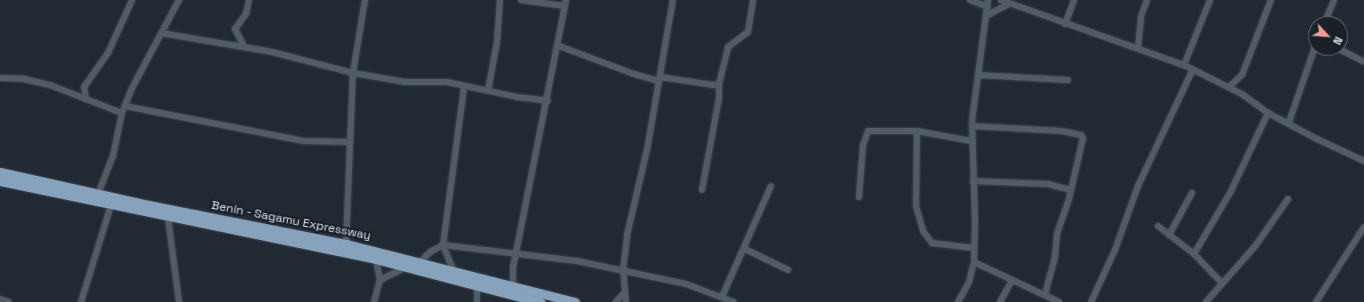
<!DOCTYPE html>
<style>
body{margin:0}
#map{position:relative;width:1364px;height:302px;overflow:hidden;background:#212932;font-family:"Space Grotesk",sans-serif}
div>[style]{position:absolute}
.roads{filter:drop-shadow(0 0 1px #3f464f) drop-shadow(0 0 1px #3f464f)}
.minor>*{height:6px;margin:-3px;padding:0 3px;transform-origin:3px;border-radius:3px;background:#515c67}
.highway>*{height:9px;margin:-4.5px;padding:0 4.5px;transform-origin:4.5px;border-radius:4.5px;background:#87a2bd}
span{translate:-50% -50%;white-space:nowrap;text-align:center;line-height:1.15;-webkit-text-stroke:4px #182028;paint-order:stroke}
.street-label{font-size:12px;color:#dce1e6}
.north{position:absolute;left:1308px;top:16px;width:40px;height:40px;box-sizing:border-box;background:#182028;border:1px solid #666d74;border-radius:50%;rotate:116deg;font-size:11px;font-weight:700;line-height:16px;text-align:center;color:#dce1e6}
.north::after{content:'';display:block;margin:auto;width:14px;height:18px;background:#f59b97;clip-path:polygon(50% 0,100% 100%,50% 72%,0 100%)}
</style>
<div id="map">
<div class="roads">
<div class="minor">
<div style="left:521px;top:0;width:44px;rotate:7.8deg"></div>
<div style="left:970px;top:0;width:19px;rotate:21deg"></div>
<div style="left:1001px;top:0;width:194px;rotate:19.6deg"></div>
<div style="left:1184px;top:65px;width:65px;rotate:26.6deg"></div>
<div style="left:1242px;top:94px;width:32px;rotate:36deg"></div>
<div style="left:1268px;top:113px;width:55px;rotate:28deg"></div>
<div style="left:1317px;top:139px;width:52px;rotate:25.1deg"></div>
<div style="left:986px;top:16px;width:26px;rotate:-28deg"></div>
<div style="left:1065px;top:24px;width:26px;rotate:-69deg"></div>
<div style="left:1324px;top:24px;width:26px;rotate:-67deg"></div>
<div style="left:161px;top:33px;width:113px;rotate:9.7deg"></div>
<div style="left:272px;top:52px;width:84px;rotate:14.5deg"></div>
<div style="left:353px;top:73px;width:53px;rotate:9.8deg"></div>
<div style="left:405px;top:82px;width:42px"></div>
<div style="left:447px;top:82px;width:72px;rotate:12.1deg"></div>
<div style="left:517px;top:97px;width:31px;rotate:7deg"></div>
<div style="left:244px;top:46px;width:19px;rotate:-118deg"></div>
<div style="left:235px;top:29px;width:19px;rotate:-54deg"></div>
<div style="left:246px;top:14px;width:14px;rotate:-78deg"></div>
<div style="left:559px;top:46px;width:80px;rotate:20.5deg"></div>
<div style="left:634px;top:74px;width:26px;rotate:16deg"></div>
<div style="left:1138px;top:47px;width:31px;rotate:-84deg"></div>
<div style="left:1141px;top:16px;width:17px;rotate:-69deg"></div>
<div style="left:1337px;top:48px;width:30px;rotate:27deg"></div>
<div style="left:1184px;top:65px;width:70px;rotate:-68.2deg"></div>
<div style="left:978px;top:75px;width:90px;rotate:3.2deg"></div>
<div style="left:660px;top:77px;width:54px;rotate:8.6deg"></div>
<div style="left:713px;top:85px;width:6px;rotate:-9deg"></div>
<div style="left:719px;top:84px;width:38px;rotate:-76deg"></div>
<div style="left:728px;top:47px;width:25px;rotate:-37deg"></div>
<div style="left:748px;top:32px;width:32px;rotate:-81deg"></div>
<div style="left:0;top:78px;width:24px;rotate:2deg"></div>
<div style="left:24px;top:79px;width:27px;rotate:13deg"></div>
<div style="left:50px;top:85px;width:77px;rotate:21.3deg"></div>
<div style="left:1229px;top:87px;width:18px;rotate:-43deg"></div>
<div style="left:1242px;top:75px;width:80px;rotate:-68.9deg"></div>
<div style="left:488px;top:91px;width:50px;rotate:-79.6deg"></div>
<div style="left:497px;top:42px;width:42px;rotate:-85.9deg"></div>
<div style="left:86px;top:99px;width:12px;rotate:-99deg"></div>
<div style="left:84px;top:87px;width:42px;rotate:-54.8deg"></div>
<div style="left:108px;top:53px;width:58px;rotate:-65.6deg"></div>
<div style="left:125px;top:106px;width:182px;rotate:11.1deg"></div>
<div style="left:304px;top:141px;width:46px;rotate:1.2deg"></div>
<div style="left:1289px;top:122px;width:83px;rotate:-70.9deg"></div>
<div style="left:972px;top:126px;width:90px;rotate:3.2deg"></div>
<div style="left:1062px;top:131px;width:19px;rotate:12deg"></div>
<div style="left:1081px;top:135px;width:4px;rotate:56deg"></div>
<div style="left:1083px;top:138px;width:63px;rotate:102.9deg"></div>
<div style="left:1069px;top:199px;width:37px;rotate:109deg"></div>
<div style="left:1057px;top:234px;width:23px;rotate:95deg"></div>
<div style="left:1055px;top:257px;width:39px;rotate:105deg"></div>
<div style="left:917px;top:131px;width:75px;rotate:90.8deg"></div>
<div style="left:916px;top:206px;width:26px;rotate:74deg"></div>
<div style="left:923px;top:231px;width:15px;rotate:53deg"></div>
<div style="left:932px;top:243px;width:42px;rotate:6.8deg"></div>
<div style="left:973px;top:181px;width:75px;rotate:2.3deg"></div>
<div style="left:1048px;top:184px;width:24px;rotate:15deg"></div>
<div style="left:702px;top:190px;width:94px;rotate:-79.5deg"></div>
<div style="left:719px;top:98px;width:14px;rotate:-90deg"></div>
<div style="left:98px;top:194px;width:41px;rotate:-68.5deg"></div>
<div style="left:113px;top:156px;width:44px;rotate:-78.2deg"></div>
<div style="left:122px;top:113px;width:27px;rotate:-68deg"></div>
<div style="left:132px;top:88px;width:100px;rotate:-61.9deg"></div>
<div style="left:859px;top:197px;width:52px;rotate:-85.6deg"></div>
<div style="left:863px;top:145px;width:15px;rotate:-70deg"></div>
<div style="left:868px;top:131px;width:49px"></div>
<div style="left:917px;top:131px;width:55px;rotate:10.5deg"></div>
<div style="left:168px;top:218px;width:85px;rotate:82.5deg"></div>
<div style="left:1158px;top:226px;width:46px;rotate:37.9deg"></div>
<div style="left:1194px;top:254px;width:39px;rotate:46deg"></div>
<div style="left:1169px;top:235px;width:48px;rotate:-61.3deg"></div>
<div style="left:343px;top:246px;width:4px;rotate:-34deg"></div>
<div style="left:346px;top:244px;width:171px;rotate:-87.7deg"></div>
<div style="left:353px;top:73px;width:74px;rotate:-80.7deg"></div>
<div style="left:745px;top:249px;width:48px;rotate:26deg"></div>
<div style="left:1194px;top:254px;width:71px;rotate:-59.5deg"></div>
<div style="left:1230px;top:193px;width:89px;rotate:-64.6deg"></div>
<div style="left:421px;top:261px;width:13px;rotate:-45deg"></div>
<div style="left:430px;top:252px;width:15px;rotate:-28deg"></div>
<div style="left:443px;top:245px;width:135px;rotate:6.8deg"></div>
<div style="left:577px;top:261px;width:111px;rotate:11.9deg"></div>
<div style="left:686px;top:284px;width:51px;rotate:20.6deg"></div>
<div style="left:974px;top:262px;width:94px;rotate:25.2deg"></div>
<div style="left:453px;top:269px;width:26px;rotate:-113deg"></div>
<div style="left:443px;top:245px;width:159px;rotate:-82.4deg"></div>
<div style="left:380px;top:280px;width:30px;rotate:-26deg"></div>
<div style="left:513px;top:284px;width:16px;rotate:-90deg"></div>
<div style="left:513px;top:268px;width:273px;rotate:-78.8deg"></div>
<div style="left:722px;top:297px;width:121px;rotate:-66.2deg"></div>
<div style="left:0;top:299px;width:9px;rotate:18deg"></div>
<div style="left:81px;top:302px;width:102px;rotate:-72.8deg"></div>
<div style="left:374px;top:302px;width:23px;rotate:-75deg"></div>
<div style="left:380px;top:280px;width:21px;rotate:-101deg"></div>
<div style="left:477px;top:302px;width:18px;rotate:-90deg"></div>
<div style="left:616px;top:302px;width:11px;rotate:-49deg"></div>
<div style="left:626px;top:302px;width:32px;rotate:-95deg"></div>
<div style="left:623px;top:270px;width:35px;rotate:-83deg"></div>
<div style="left:627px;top:235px;width:87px;rotate:-76.8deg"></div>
<div style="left:647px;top:150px;width:152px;rotate:-80.2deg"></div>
<div style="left:958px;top:302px;width:23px;rotate:-61deg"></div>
<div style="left:969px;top:282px;width:21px;rotate:-76deg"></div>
<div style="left:974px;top:262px;width:41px;rotate:-88.6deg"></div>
<div style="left:975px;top:221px;width:100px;rotate:-91.7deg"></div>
<div style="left:972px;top:121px;width:122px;rotate:-82.5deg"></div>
<div style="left:1000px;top:302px;width:25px;rotate:-61deg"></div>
<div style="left:1091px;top:302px;width:57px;rotate:-65.2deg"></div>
<div style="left:1115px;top:250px;width:68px;rotate:-70.2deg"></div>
<div style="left:1138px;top:186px;width:129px;rotate:-64.8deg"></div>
<div style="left:1206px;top:302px;width:76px;rotate:-48.7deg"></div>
<div style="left:1256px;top:245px;width:56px;rotate:-55.2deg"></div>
<div style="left:1316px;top:302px;width:89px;rotate:-57.4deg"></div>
</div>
<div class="highway">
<div style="left:0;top:172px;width:153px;rotate:12.5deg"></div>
<div style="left:149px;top:205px;width:201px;rotate:11.2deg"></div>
<div style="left:346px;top:244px;width:236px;rotate:14.2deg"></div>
<div style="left:0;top:181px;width:384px;rotate:11.7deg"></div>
<div style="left:376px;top:259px;width:170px;rotate:14.7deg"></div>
</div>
</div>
<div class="street-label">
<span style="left:291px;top:221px;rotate:11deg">Benin - Sagamu Expressway</span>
</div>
<div class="north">N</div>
</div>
